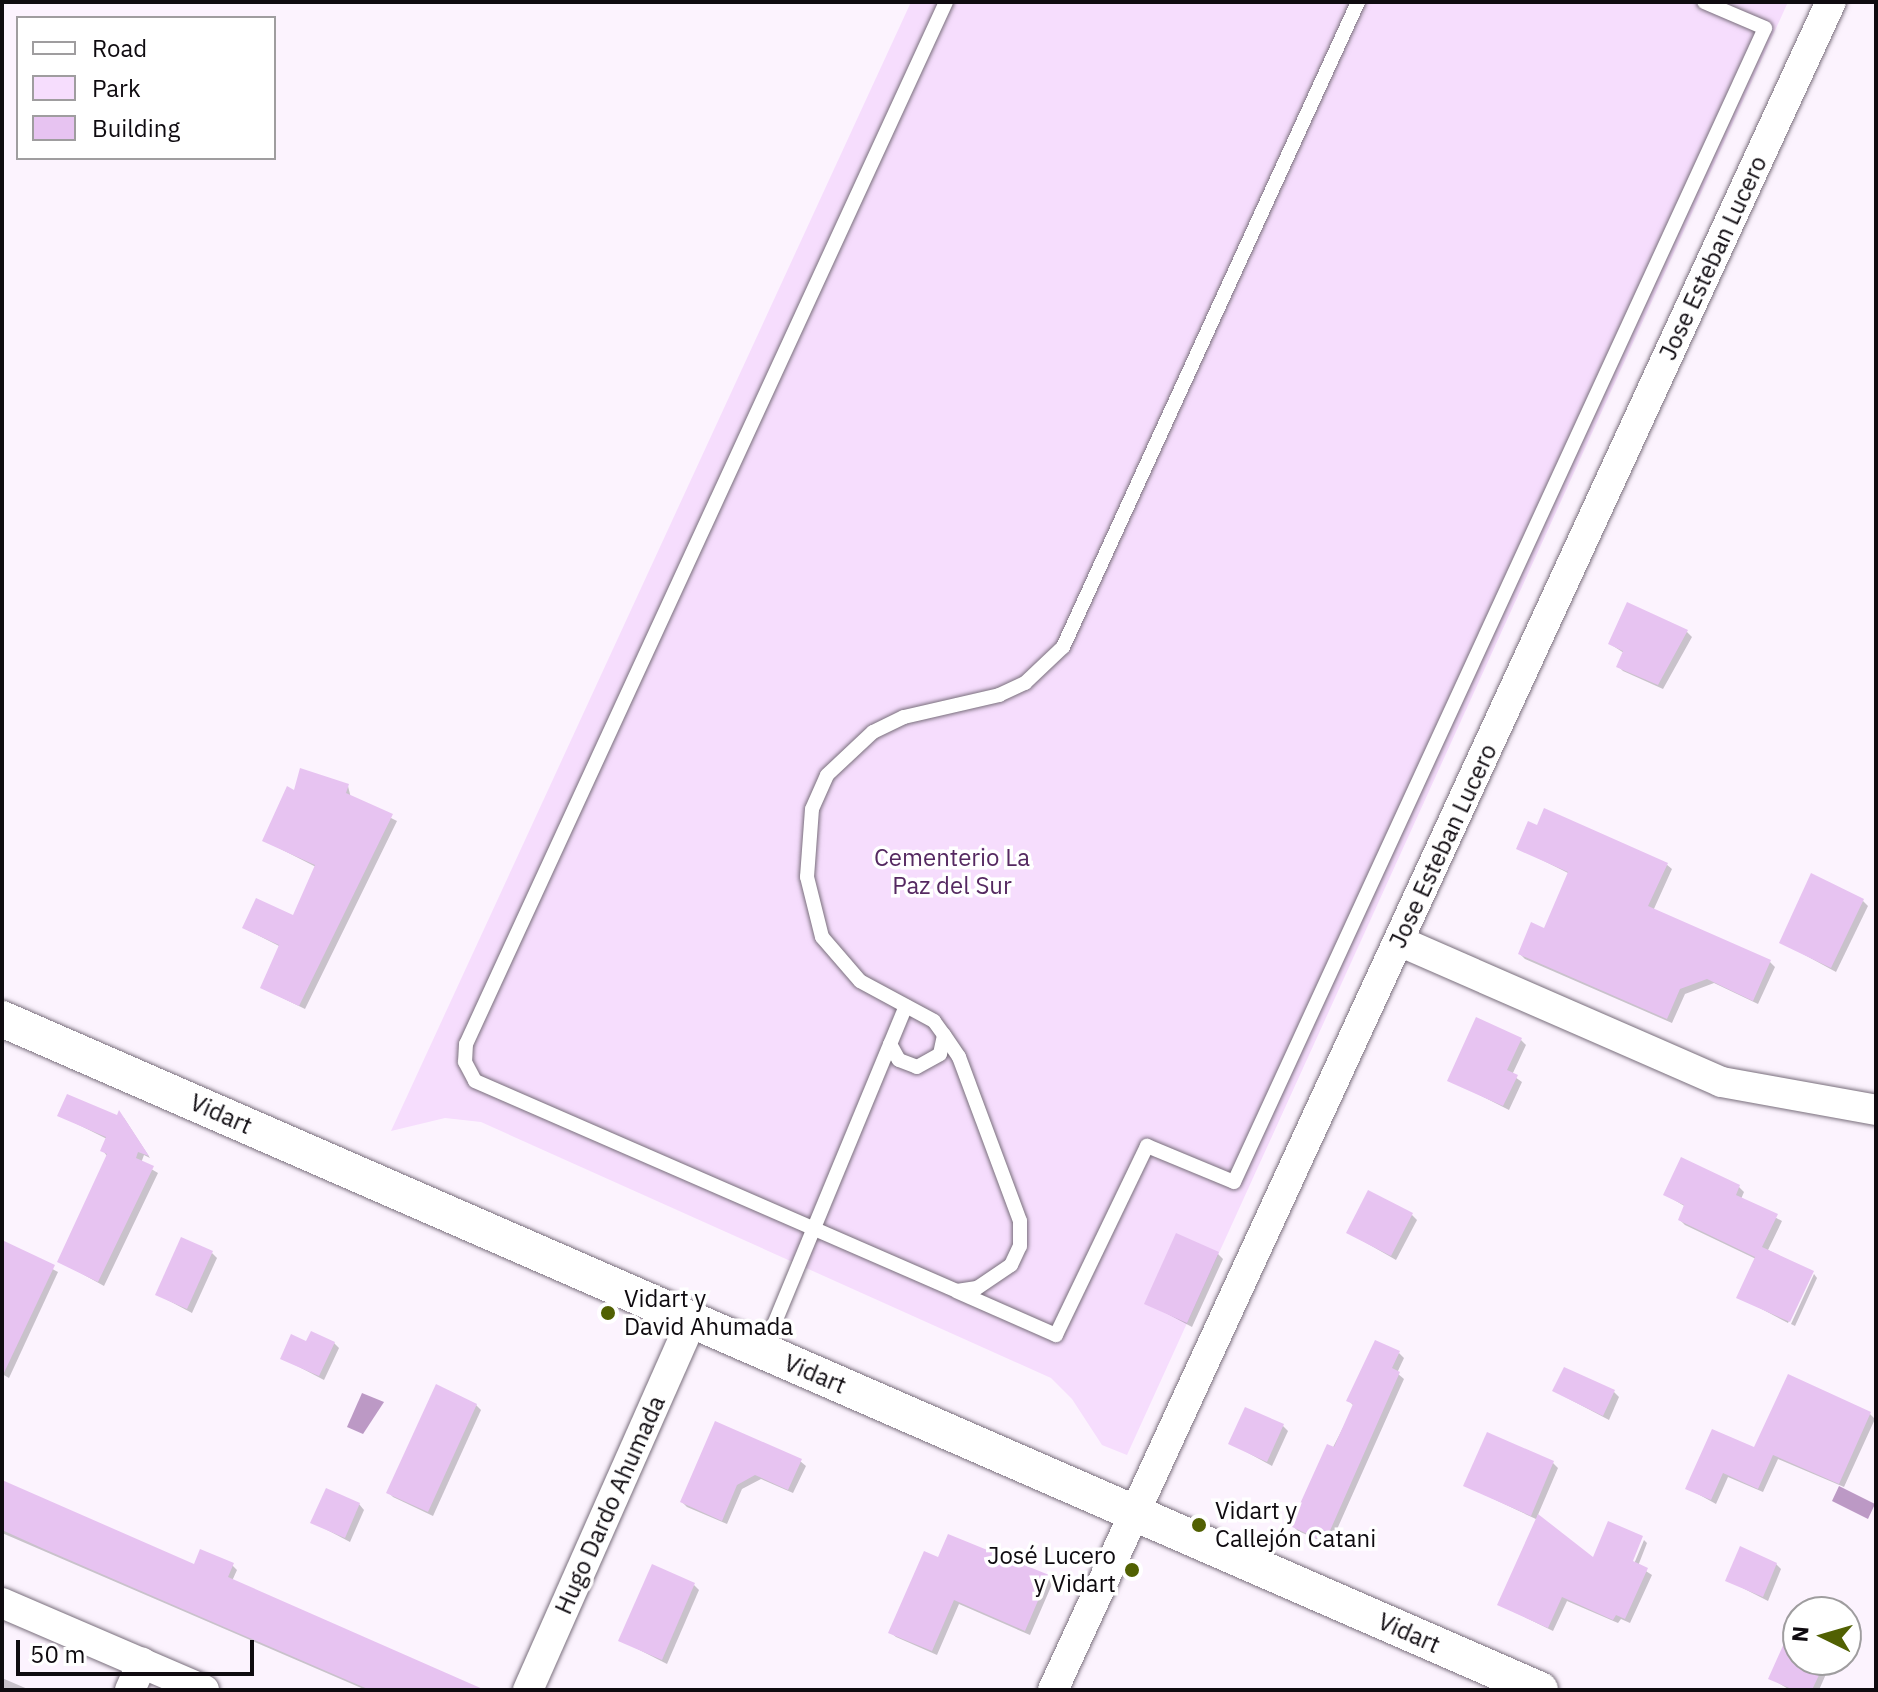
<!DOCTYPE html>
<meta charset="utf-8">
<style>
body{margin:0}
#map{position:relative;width:1878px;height:1692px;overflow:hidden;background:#fcf3fe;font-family:"IBM Plex Sans",sans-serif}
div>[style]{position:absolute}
.green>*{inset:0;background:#f6ddfd}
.water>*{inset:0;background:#bc99c5}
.shadow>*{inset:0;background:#0003}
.building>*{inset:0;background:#e7c3f1}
.roads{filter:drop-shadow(0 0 2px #796f7c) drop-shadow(0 0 2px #796f7c)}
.service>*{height:14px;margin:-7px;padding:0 7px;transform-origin:7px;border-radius:7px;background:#fff}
.minor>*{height:30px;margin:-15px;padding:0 15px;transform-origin:15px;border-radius:15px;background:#fff}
.tertiary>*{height:36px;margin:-18px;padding:0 18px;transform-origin:18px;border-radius:18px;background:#fff}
.dots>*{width:22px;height:22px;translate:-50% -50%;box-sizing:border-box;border:4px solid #fff;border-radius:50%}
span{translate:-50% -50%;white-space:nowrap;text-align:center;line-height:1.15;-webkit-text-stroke:7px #fff;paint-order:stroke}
.street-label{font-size:24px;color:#0f0b10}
.park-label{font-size:24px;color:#552961}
.poi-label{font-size:24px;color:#0f0b10}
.left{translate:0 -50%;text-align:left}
.right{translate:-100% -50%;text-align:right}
.frame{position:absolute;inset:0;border:4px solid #0f0b10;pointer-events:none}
.legend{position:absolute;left:16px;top:16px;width:260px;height:144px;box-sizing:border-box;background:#fff;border:2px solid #9f9d9f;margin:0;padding:10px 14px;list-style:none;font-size:24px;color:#0f0b10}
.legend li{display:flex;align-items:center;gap:16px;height:40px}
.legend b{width:40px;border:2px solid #9f9d9f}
.north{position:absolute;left:1782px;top:1596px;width:80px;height:80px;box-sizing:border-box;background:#fff;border:2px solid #9f9d9f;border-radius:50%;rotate:275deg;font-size:22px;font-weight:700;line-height:32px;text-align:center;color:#0f0b10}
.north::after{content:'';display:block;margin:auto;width:28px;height:36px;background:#516002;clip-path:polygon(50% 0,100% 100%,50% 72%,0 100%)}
.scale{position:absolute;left:16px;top:1640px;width:238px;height:36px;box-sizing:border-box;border:4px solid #0f0b10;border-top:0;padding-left:10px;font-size:24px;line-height:28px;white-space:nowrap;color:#0f0b10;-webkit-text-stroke:6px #fff;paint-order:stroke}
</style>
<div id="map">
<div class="green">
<div style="clip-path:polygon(911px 2px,1788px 2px,1127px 1455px,1102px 1445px,1072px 1399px,1051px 1378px,481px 1122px,445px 1118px,391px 1131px)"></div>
</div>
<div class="water">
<div style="clip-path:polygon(362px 1393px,384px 1402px,363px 1434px,347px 1427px)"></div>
<div style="clip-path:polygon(1839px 1486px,1875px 1504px,1868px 1519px,1832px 1501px)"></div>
</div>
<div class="shadow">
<div style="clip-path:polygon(1687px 632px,1692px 637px,1663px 689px,1623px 671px,1618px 666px,1624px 653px,1610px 644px)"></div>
<div style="clip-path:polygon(348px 786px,351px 798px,397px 821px,305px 1009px,262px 988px,281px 947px,244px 928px,294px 917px,316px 867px,265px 841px,296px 793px)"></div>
<div style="clip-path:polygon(1537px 828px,1666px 864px,1672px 869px,1653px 911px,1770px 962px,1775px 967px,1758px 1004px,1714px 983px,1685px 994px,1672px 1023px,1525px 959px,1520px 954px,1546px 930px,1570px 874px,1518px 848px)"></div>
<div style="clip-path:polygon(1863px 901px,1868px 906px,1836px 972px,1781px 942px)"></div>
<div style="clip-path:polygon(1521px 1040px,1526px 1045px,1512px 1075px,1522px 1082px,1509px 1110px,1450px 1080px)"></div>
<div style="clip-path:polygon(59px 1115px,124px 1118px,150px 1158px,144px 1155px,141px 1163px,158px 1173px,104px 1286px,59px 1261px,108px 1157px,102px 1150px,107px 1139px)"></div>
<div style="clip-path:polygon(1739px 1187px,1744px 1192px,1741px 1199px,1782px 1221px,1768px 1250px,1811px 1272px,1788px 1323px,1739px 1297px,1756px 1259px,1685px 1225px,1680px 1220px,1686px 1207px,1666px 1195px)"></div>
<div style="clip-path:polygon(1412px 1215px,1417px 1220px,1396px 1260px,1349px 1233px)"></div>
<div style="clip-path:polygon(2px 1242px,58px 1272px,9px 1378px,2px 1374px)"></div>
<div style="clip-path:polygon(212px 1253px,217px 1258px,192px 1313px,158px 1295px)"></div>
<div style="clip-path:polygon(1218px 1254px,1223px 1259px,1192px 1327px,1147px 1303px)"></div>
<div style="clip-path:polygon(1814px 1274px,1817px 1278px,1795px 1326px,1791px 1324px)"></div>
<div style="clip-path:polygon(334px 1343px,339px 1348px,324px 1380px,282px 1358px,307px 1344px)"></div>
<div style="clip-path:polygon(1399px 1353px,1404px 1358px,1397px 1373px,1404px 1379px,1330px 1545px,1298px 1531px,1293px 1526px,1354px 1406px,1348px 1400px)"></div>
<div style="clip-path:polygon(1554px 1391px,1614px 1392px,1619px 1397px,1609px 1420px)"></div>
<div style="clip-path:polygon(476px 1405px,481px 1410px,433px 1516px,393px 1497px,388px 1492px)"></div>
<div style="clip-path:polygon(1870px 1414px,1875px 1419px,1844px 1487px,1778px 1459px,1763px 1492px,1728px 1477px,1716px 1504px,1687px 1488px,1755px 1450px)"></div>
<div style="clip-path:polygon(716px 1424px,800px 1461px,806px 1466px,793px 1493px,761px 1479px,742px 1489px,727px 1524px,687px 1507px,682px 1502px)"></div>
<div style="clip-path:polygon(1283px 1426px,1288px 1431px,1272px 1466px,1230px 1443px)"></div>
<div style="clip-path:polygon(1553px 1463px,1558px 1468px,1537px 1517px,1594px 1560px,1631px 1571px,1644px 1540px,1647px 1543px,1638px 1566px,1652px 1575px,1630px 1623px,1621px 1619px,1618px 1623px,1567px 1601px,1553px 1631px,1500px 1605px,1538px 1520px,1466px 1486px)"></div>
<div style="clip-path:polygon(2px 1484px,195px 1566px,232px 1565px,237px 1570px,232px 1581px,452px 1690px,366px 1690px,2px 1533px)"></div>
<div style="clip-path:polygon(359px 1504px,364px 1510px,350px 1542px,312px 1522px)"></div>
<div style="clip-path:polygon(939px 1560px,1048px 1577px,1053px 1582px,1030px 1635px,959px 1604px,937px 1655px,896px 1637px,890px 1632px)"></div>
<div style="clip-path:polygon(1776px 1564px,1781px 1569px,1768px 1601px,1727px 1580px)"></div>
<div style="clip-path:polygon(694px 1585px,699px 1590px,667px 1664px,620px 1640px)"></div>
<div style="clip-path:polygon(1798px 1648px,1798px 1660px,1825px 1660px,1830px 1665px,1819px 1690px,1790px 1690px,1770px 1678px)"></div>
<div style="clip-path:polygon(2px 1678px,30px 1690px,2px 1690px)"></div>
</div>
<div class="building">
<div style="clip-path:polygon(1627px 602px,1688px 630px,1658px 685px,1616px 667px,1623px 651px,1608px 644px)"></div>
<div style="clip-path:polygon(300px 768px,349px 784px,346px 793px,393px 814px,299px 1006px,260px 988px,279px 945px,242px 928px,256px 898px,293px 915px,315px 865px,262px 841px,287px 786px,294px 790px)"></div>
<div style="clip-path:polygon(1544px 808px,1668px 863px,1648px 906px,1771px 960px,1753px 1001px,1707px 979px,1680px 989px,1667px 1019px,1518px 954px,1531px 922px,1544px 928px,1568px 872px,1516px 849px,1528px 821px,1537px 825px)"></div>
<div style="clip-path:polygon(1811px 873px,1864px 899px,1831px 968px,1779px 943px)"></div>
<div style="clip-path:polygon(1476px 1017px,1522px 1038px,1507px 1070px,1518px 1075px,1503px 1106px,1447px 1081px)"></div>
<div style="clip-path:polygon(67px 1094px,117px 1115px,119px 1110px,149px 1156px,138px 1152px,136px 1158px,154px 1166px,98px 1282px,57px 1262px,107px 1154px,100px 1151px,106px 1137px,57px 1116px)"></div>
<div style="clip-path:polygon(1681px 1157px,1740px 1185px,1736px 1195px,1778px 1214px,1762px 1247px,1814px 1271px,1790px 1322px,1736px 1298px,1755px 1257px,1678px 1220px,1684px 1205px,1663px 1195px)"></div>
<div style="clip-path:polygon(1368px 1190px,1413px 1213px,1391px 1256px,1346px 1233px)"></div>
<div style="clip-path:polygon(1176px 1233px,1219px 1252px,1187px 1323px,1144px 1304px)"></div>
<div style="clip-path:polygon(181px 1237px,213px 1251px,187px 1309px,155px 1295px)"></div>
<div style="clip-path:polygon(2px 1240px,55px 1265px,2px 1377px)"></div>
<div style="clip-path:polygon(311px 1331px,335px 1342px,319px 1376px,280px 1359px,291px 1334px,306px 1341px)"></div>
<div style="clip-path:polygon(1375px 1340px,1400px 1351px,1392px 1368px,1400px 1372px,1325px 1542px,1290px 1526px,1327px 1444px,1334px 1447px,1353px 1404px,1346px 1401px)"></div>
<div style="clip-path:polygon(1564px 1367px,1615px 1390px,1603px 1416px,1552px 1391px)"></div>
<div style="clip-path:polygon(1788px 1374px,1871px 1412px,1839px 1484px,1773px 1455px,1758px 1489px,1723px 1473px,1711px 1500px,1685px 1489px,1712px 1429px,1754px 1447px)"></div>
<div style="clip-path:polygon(436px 1384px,477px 1404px,428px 1512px,386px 1493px)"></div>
<div style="clip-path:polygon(1245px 1407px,1284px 1424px,1267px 1462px,1228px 1444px)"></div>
<div style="clip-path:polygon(715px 1421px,802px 1459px,788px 1490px,755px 1475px,737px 1485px,722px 1521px,680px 1502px)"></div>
<div style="clip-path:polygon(1487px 1432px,1554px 1461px,1531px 1516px,1463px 1486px)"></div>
<div style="clip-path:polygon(2px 1480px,194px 1564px,200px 1549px,234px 1563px,228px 1577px,485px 1690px,370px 1690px,44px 1549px,2px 1530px)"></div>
<div style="clip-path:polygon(326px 1488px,360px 1503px,345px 1538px,310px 1523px)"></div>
<div style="clip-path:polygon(1538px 1514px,1593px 1557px,1608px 1521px,1643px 1536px,1633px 1561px,1648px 1568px,1625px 1619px,1616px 1615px,1613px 1620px,1562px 1597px,1548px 1628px,1497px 1605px)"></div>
<div style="clip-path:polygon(948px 1534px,1049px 1575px,1025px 1631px,954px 1600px,932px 1651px,888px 1633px,924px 1551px,938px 1557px)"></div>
<div style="clip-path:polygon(1740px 1546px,1777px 1563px,1763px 1597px,1725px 1581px)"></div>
<div style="clip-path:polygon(652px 1564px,695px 1583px,662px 1660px,618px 1641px)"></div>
<div style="clip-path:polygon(1798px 1612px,1798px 1660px,1826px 1660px,1812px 1690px,1794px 1690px,1768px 1679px)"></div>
</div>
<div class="roads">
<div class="service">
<div style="left:946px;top:2px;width:1147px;rotate:114.73deg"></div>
<div style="left:466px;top:1044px;width:18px;rotate:93deg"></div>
<div style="left:465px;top:1062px;width:21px;rotate:62deg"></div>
<div style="left:475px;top:1081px;width:526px;rotate:23.54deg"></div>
<div style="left:957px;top:1291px;width:20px;rotate:-9deg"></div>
<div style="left:977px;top:1288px;width:41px;rotate:-34.1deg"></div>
<div style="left:1011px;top:1265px;width:21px;rotate:-65deg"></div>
<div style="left:1020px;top:1246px;width:25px;rotate:-90deg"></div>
<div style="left:1020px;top:1221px;width:175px;rotate:-110.4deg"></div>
<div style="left:959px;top:1057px;width:27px;rotate:-124deg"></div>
<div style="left:944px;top:1035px;width:17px;rotate:-126deg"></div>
<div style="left:934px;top:1021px;width:84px;rotate:-151.6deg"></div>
<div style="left:860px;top:981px;width:58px;rotate:-130.8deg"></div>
<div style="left:822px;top:937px;width:62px;rotate:-104deg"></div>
<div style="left:807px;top:877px;width:68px;rotate:-85.8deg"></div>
<div style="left:812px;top:809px;width:37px;rotate:-66deg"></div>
<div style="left:827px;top:775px;width:63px;rotate:-43.1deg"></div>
<div style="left:873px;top:732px;width:34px;rotate:-26deg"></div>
<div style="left:904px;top:717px;width:98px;rotate:-13deg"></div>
<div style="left:999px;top:695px;width:29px;rotate:-25deg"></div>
<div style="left:1025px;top:683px;width:52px;rotate:-43.5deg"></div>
<div style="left:1063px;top:647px;width:709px;rotate:-65.42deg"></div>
<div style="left:890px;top:1044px;width:18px;rotate:61deg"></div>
<div style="left:899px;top:1060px;width:19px;rotate:21deg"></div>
<div style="left:917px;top:1067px;width:26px;rotate:-29deg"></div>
<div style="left:940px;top:1054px;width:19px;rotate:-78deg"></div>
<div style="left:958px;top:1292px;width:107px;rotate:23.7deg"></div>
<div style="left:1056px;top:1335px;width:210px;rotate:-64.3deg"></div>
<div style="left:1147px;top:1146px;width:94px;rotate:22.5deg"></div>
<div style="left:1234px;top:1182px;width:1270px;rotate:-65.29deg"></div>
<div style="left:1765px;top:28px;width:66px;rotate:-156.9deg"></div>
<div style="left:763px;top:1351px;width:373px;rotate:-67.5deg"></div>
</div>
<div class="minor">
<div style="left:1399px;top:941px;width:352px;rotate:23.6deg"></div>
<div style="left:1721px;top:1082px;width:158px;rotate:10.2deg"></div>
<div style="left:2px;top:1603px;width:220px;rotate:23.3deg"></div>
<div style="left:130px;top:1690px;width:30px;rotate:-66deg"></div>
<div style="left:528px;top:1690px;width:405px;rotate:-66.1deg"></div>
<div style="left:1053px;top:1690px;width:1859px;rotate:-65.26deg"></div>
</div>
<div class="tertiary">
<div style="left:2px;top:1019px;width:1678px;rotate:23.57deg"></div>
</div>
</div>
<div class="dots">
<div style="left:608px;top:1313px;background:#516002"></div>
<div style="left:1199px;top:1525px;background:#516002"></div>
<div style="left:1132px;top:1570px;background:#516002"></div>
</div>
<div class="street-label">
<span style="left:1713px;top:258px;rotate:-65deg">Jose Esteban Lucero</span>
<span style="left:1443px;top:846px;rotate:-65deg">Jose Esteban Lucero</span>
<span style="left:221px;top:1114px;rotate:24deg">Vidart</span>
<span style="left:815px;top:1374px;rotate:23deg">Vidart</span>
<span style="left:610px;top:1505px;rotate:-66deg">Hugo Dardo Ahumada</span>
<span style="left:1409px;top:1633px;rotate:24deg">Vidart</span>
</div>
<div class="park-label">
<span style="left:952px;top:872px">Cementerio La<br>Paz del Sur</span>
</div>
<div class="poi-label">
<span class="left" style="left:624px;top:1313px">Vidart y<br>David Ahumada</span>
<span class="left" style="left:1215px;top:1525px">Vidart y<br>Callejón Catani</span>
<span class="right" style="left:1116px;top:1570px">José Lucero<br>y Vidart</span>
</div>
<div class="frame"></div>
<ul class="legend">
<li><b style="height:10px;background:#fff"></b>Road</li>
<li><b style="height:22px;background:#f6ddfd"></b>Park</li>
<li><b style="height:22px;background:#e7c3f1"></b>Building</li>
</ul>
<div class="north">N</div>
<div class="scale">50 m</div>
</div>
